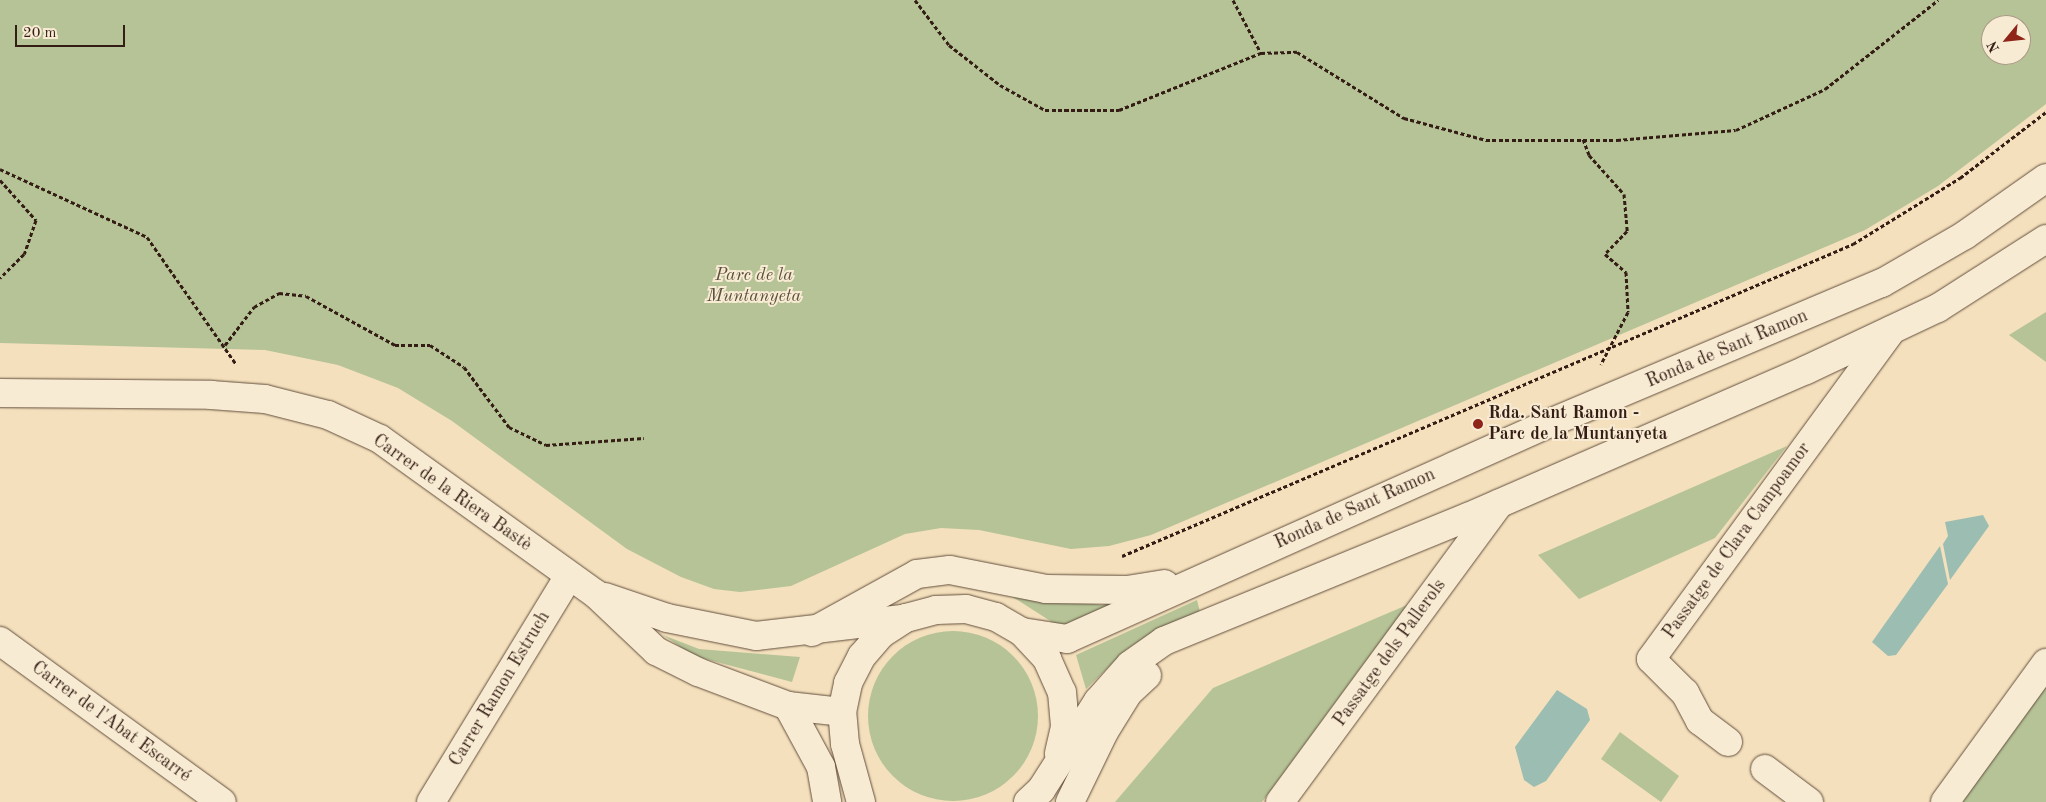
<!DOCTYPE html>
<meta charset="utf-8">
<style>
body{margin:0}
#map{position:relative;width:2046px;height:802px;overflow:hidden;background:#f4e0bc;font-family:"Old Standard TT",serif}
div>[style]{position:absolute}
.green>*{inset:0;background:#b5c396}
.round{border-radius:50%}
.water>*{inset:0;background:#9cbdb2}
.path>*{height:3px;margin-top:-1.5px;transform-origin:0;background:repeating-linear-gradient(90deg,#331d14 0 4px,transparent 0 6.5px)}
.roads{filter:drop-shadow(0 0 1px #634e3e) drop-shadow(0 0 1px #634e3e)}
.pedestrian>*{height:28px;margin:-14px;padding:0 14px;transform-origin:14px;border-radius:14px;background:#f8ebd3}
.minor>*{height:28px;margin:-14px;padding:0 14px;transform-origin:14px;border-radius:14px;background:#f8ebd3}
.dots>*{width:14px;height:14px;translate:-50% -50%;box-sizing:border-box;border:2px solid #f8ebd3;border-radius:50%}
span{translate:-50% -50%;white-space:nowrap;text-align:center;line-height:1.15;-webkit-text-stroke:4px #f8ebd3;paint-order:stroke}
.park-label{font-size:18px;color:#5a4f3b;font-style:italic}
.street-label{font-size:18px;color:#331d14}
.poi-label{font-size:18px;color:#331d14;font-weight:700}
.left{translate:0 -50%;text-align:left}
.north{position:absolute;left:1981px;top:15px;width:50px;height:50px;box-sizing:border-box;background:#f8ebd3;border:1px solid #a99987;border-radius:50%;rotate:242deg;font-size:14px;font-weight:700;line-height:20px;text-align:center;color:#331d14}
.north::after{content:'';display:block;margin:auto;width:18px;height:22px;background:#8f2418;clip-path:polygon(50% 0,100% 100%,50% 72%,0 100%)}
.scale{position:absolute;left:15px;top:25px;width:110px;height:22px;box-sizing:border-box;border:2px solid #331d14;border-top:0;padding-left:6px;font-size:15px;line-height:18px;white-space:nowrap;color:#331d14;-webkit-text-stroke:4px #f8ebd3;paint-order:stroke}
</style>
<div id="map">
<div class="green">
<div style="clip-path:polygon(evenodd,0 0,2046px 0,2046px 104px,1938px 186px,1865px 230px,1151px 535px,1109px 546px,1071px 549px,979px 530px,941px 528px,905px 534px,791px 586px,740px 592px,714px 589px,681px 577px,627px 549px,452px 421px,398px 388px,338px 365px,265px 350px,0 343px,0 0,1991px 25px,2021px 25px,2021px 55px,1991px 55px,1991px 25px)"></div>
<div style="clip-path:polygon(2046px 312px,2046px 362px,2009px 335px)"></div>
<div style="clip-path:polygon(1787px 446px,1715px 538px,1579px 599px,1538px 555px)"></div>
<div style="clip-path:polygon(1008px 594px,1102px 605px,1147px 596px,1076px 627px,1055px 624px)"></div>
<div style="clip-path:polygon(1197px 600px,1200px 612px,1156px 630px,1127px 649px,1086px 689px,1076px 655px)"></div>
<div style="clip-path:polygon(1407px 605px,1262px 802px,1115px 802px,1213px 688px)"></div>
<div class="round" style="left:868px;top:631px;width:170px;height:170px"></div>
<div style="clip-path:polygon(663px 635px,699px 649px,800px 657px,792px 682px,694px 656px)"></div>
<div style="clip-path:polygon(2046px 685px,2046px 802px,1962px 802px)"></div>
<div style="clip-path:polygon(1620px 732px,1679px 776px,1661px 802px,1601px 759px)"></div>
</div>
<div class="water">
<div style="clip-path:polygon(1983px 515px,1989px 526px,1950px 580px,1943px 544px,1948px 536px,1945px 522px)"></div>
<div style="clip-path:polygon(1940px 546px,1948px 584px,1896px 655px,1888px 656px,1872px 642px)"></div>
<div style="clip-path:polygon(1557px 690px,1587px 709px,1590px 720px,1546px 781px,1534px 787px,1524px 780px,1515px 747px)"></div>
</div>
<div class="path">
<div style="left:915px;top:0;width:56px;rotate:52.9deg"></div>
<div style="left:949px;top:45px;width:65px;rotate:38.1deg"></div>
<div style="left:1000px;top:85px;width:51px;rotate:29.1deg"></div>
<div style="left:1045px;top:110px;width:74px"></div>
<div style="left:1119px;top:110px;width:153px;rotate:-21.9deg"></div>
<div style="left:1261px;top:53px;width:36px;rotate:-2deg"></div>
<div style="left:1297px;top:52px;width:126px;rotate:31.7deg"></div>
<div style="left:1404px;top:118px;width:85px;rotate:15deg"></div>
<div style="left:1486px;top:140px;width:131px"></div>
<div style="left:1617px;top:140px;width:119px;rotate:-4.8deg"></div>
<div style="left:1736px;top:130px;width:98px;rotate:-24.7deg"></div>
<div style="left:1825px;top:89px;width:144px;rotate:-38.2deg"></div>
<div style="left:1233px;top:0;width:60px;rotate:62.2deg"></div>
<div style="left:1583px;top:139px;width:17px;rotate:69deg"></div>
<div style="left:1589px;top:155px;width:52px;rotate:48.1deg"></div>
<div style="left:1624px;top:194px;width:37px;rotate:85deg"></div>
<div style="left:1627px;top:231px;width:32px;rotate:134deg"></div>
<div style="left:1605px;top:254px;width:28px;rotate:41deg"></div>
<div style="left:1626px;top:272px;width:40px;rotate:87.1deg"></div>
<div style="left:1628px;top:312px;width:59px;rotate:117.4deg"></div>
<div style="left:0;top:169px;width:162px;rotate:24.8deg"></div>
<div style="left:147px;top:237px;width:155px;rotate:55deg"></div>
<div style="left:0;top:180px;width:54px;rotate:48deg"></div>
<div style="left:36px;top:220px;width:36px;rotate:109deg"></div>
<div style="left:24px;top:254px;width:34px;rotate:135deg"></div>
<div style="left:225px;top:345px;width:48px;rotate:-52.7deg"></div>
<div style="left:254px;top:307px;width:29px;rotate:-29deg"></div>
<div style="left:279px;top:293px;width:27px;rotate:6deg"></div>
<div style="left:306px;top:296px;width:102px;rotate:28.8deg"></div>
<div style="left:395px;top:345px;width:35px"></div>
<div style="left:430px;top:345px;width:40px;rotate:32.9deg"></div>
<div style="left:464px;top:367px;width:75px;rotate:53.1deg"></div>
<div style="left:509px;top:427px;width:41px;rotate:25.9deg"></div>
<div style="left:546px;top:445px;width:98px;rotate:-4.1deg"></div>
<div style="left:1122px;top:556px;width:795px;rotate:-23.11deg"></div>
<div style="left:1853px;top:244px;width:126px;rotate:-31.7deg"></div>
<div style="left:1960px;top:178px;width:108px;rotate:-37.5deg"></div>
</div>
<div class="roads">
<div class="pedestrian">
<div style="left:1728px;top:742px;width:35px;rotate:-143deg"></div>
<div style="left:1700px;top:721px;width:32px;rotate:-118deg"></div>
<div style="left:1685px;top:693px;width:48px;rotate:-135deg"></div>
<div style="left:1651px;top:659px;width:408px;rotate:-53.8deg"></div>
<div style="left:1765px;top:769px;width:55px;rotate:36.9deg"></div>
<div style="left:1280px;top:802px;width:370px;rotate:-53.7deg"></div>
<div style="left:1945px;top:802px;width:172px;rotate:-54deg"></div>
</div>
<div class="minor">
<div style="left:0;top:393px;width:211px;rotate:0.5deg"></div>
<div style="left:211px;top:395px;width:54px;rotate:4.2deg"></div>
<div style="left:265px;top:399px;width:65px;rotate:14.3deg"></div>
<div style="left:328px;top:415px;width:57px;rotate:24.8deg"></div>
<div style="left:380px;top:439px;width:266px;rotate:35.7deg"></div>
<div style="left:596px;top:594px;width:83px;rotate:43.5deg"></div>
<div style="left:656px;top:651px;width:47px;rotate:26.6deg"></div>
<div style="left:698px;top:672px;width:96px;rotate:20.7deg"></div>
<div style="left:788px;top:706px;width:54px;rotate:6.3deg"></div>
<div style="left:605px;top:597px;width:65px;rotate:18.7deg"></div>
<div style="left:667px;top:618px;width:91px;rotate:11.4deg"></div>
<div style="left:756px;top:636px;width:145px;rotate:-6.7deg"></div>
<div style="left:812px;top:632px;width:120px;rotate:-28.9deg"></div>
<div style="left:917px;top:574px;width:33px;rotate:-7deg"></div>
<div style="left:950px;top:570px;width:98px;rotate:11.2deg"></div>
<div style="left:1046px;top:589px;width:81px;rotate:0.7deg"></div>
<div style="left:1127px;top:590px;width:38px;rotate:-9deg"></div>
<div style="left:1022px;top:632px;width:46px;rotate:8.8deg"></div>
<div style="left:1067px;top:639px;width:529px;rotate:-24.09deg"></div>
<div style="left:1550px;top:423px;width:360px;rotate:-22.9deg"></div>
<div style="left:1882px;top:283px;width:96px;rotate:-30deg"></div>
<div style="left:1965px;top:235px;width:99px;rotate:-35.1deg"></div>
<div style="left:0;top:641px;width:274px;rotate:36deg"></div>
<div style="left:788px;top:706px;width:69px;rotate:61.6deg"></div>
<div style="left:821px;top:767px;width:36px;rotate:80deg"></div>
<div style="left:431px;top:802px;width:265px;rotate:-58.6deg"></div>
<div style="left:861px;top:802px;width:60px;rotate:-105.4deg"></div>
<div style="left:845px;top:744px;width:32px;rotate:-95deg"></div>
<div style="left:842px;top:712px;width:30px;rotate:-78deg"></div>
<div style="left:848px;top:683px;width:30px;rotate:-63deg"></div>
<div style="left:862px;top:656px;width:29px;rotate:-49deg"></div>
<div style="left:881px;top:634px;width:30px;rotate:-33deg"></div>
<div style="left:906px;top:618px;width:31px;rotate:-15deg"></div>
<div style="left:936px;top:610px;width:30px;rotate:-2deg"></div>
<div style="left:966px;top:609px;width:31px;rotate:15deg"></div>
<div style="left:996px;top:617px;width:30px;rotate:30deg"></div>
<div style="left:1022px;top:632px;width:37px;rotate:47deg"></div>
<div style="left:1047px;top:659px;width:36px;rotate:66deg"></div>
<div style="left:1062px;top:692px;width:35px;rotate:85deg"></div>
<div style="left:1065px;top:727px;width:27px;rotate:103deg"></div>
<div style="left:1028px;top:802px;width:18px;rotate:-43deg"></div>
<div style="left:1041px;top:790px;width:106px;rotate:-57.4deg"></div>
<div style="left:1098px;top:701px;width:48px;rotate:-48.4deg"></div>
<div style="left:1130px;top:665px;width:42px;rotate:-35.2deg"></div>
<div style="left:1164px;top:641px;width:328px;rotate:-22.2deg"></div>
<div style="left:1468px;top:517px;width:369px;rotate:-23.5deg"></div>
<div style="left:1806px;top:370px;width:146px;rotate:-25.2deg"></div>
<div style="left:1938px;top:308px;width:128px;rotate:-32.6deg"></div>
<div style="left:1070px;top:802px;width:78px;rotate:-64.1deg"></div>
<div style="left:1104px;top:732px;width:46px;rotate:-58.4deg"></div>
<div style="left:1128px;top:693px;width:26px;rotate:-43deg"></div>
</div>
</div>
<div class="dots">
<div style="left:1478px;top:424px;background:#8f2418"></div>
</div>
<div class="park-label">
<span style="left:754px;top:286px">Parc de la<br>Muntanyeta</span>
</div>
<div class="street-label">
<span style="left:1727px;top:349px;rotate:-23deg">Ronda de Sant Ramon</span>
<span style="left:452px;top:493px;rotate:35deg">Carrer de la Riera Bastè</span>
<span style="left:1355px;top:509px;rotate:-24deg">Ronda de Sant Ramon</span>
<span style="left:1737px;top:541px;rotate:-54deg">Passatge de Clara Campoamor</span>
<span style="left:1390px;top:653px;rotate:-54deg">Passatge dels Pallerols</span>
<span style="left:500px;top:689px;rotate:-59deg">Carrer Ramon Estruch</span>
<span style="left:111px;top:722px;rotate:36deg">Carrer de l'Abat Escarré</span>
</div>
<div class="poi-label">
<span class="left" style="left:1488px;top:424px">Rda. Sant Ramon -<br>Parc de la Muntanyeta</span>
</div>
<div class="north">N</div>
<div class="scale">20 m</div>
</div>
